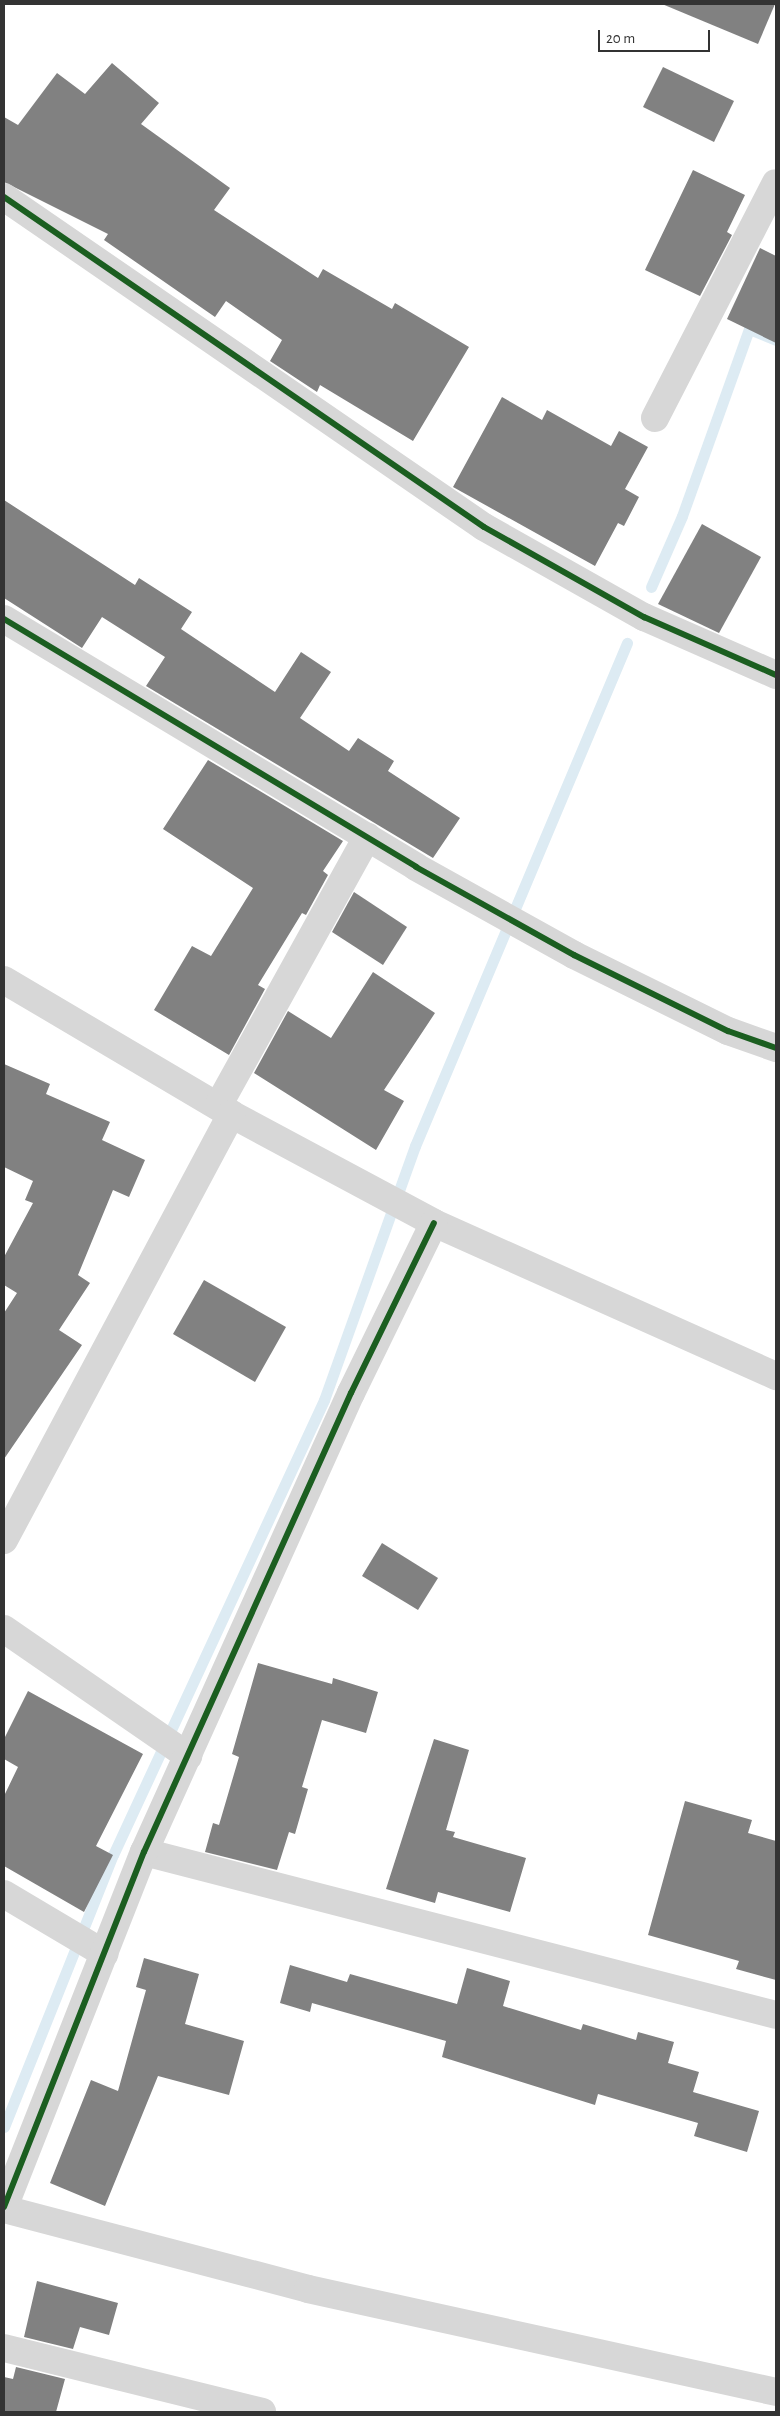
<!DOCTYPE html>
<style>
body{margin:0}
#map{position:relative;width:780px;height:2416px;overflow:hidden;background:#fff;font-family:"Alegreya Sans",sans-serif}
div>[style]{position:absolute}
.stream>*{height:11px;margin:-5.5px;padding:0 5.5px;transform-origin:5.5px;border-radius:5.5px;background:#ddebf3}
.building>*{inset:0;background:#818181}
.street>*{height:28px;margin:-14px;padding:0 14px;transform-origin:14px;border-radius:14px;background:#d7d7d7}
.cycleway>*{height:6px;margin:-3px;padding:0 3px;transform-origin:3px;border-radius:3px;background:#1b5e20}
span{translate:-50% -50%;white-space:nowrap;text-align:center;line-height:1.15;-webkit-text-stroke:5px #fff;paint-order:stroke}
.frame{position:absolute;inset:0;border:5px solid #333;pointer-events:none}
.scale{position:absolute;left:598px;top:30px;width:112px;height:22px;box-sizing:border-box;border:2px solid #333;border-top:0;padding-left:6px;font-size:15px;line-height:18px;white-space:nowrap;color:#333;-webkit-text-stroke:4px #fff;paint-order:stroke}
</style>
<div id="map">
<div class="stream">
<div style="left:651px;top:587px;width:77px;rotate:-66.4deg"></div>
<div style="left:682px;top:516px;width:199px;rotate:-70.3deg"></div>
<div style="left:749px;top:329px;width:29px;rotate:22deg"></div>
<div style="left:4px;top:2127px;width:293px;rotate:-68.2deg"></div>
<div style="left:113px;top:1855px;width:502px;rotate:-65.12deg"></div>
<div style="left:324px;top:1400px;width:270px;rotate:-70.3deg"></div>
<div style="left:415px;top:1146px;width:546px;rotate:-67.15deg"></div>
</div>
<div class="building">
<div style="clip-path:polygon(662px 4px,775px 4px,758px 44px)"></div>
<div style="clip-path:polygon(112px 63px,159px 103px,141px 124px,230px 188px,214px 210px,318px 278px,323px 269px,392px 309px,395px 303px,469px 347px,413px 441px,320px 385px,317px 392px,270px 361px,282px 340px,226px 301px,215px 317px,104px 240px,108px 234px,4px 182px,4px 117px,18px 125px,57px 73px,85px 94px)"></div>
<div style="clip-path:polygon(663px 67px,734px 101px,714px 142px,643px 107px)"></div>
<div style="clip-path:polygon(693px 170px,745px 195px,727px 232px,732px 235px,700px 296px,645px 270px)"></div>
<div style="clip-path:polygon(760px 248px,776px 256px,776px 343px,727px 319px)"></div>
<div style="clip-path:polygon(502px 397px,542px 420px,547px 410px,611px 446px,619px 431px,648px 447px,625px 489px,639px 497px,624px 526px,618px 523px,595px 566px,453px 487px)"></div>
<div style="clip-path:polygon(4px 500px,135px 585px,139px 578px,192px 612px,181px 629px,275px 692px,301px 652px,331px 672px,300px 718px,349px 751px,358px 738px,394px 761px,388px 771px,460px 818px,433px 858px,146px 686px,165px 657px,102px 617px,82px 648px,4px 598px)"></div>
<div style="clip-path:polygon(702px 524px,761px 557px,719px 633px,658px 604px)"></div>
<div style="clip-path:polygon(208px 760px,343px 841px,323px 871px,328px 875px,306px 915px,302px 913px,258px 985px,265px 989px,229px 1055px,154px 1010px,192px 946px,211px 956px,253px 888px,163px 829px)"></div>
<div style="clip-path:polygon(354px 892px,407px 927px,383px 965px,332px 932px)"></div>
<div style="clip-path:polygon(373px 972px,435px 1013px,384px 1090px,404px 1101px,376px 1150px,254px 1073px,288px 1011px,331px 1038px)"></div>
<div style="clip-path:polygon(4px 1064px,50px 1084px,46px 1094px,110px 1122px,102px 1140px,145px 1160px,129px 1197px,113px 1190px,78px 1275px,90px 1283px,59px 1330px,82px 1345px,4px 1459px,4px 1313px,17px 1293px,4px 1285px,4px 1257px,33px 1203px,25px 1200px,33px 1181px,4px 1167px)"></div>
<div style="clip-path:polygon(204px 1280px,286px 1327px,255px 1382px,173px 1334px)"></div>
<div style="clip-path:polygon(382px 1543px,438px 1578px,418px 1610px,362px 1576px)"></div>
<div style="clip-path:polygon(258px 1663px,332px 1684px,333px 1678px,378px 1692px,366px 1733px,322px 1720px,302px 1787px,308px 1789px,295px 1834px,289px 1832px,277px 1870px,205px 1852px,213px 1823px,219px 1825px,239px 1757px,232px 1754px)"></div>
<div style="clip-path:polygon(28px 1691px,143px 1754px,96px 1846px,113px 1855px,84px 1912px,4px 1866px,4px 1796px,18px 1767px,4px 1759px,4px 1739px)"></div>
<div style="clip-path:polygon(434px 1739px,469px 1750px,446px 1830px,455px 1832px,453px 1837px,526px 1858px,510px 1912px,438px 1892px,435px 1903px,386px 1889px)"></div>
<div style="clip-path:polygon(685px 1801px,752px 1820px,748px 1833px,776px 1841px,776px 1980px,736px 1969px,739px 1961px,648px 1935px)"></div>
<div style="clip-path:polygon(144px 1958px,199px 1974px,185px 2024px,244px 2041px,229px 2095px,158px 2076px,105px 2206px,50px 2183px,91px 2080px,118px 2091px,146px 1990px,136px 1987px)"></div>
<div style="clip-path:polygon(290px 1965px,347px 1982px,350px 1974px,457px 2004px,467px 1968px,510px 1981px,503px 2006px,581px 2030px,583px 2024px,636px 2040px,638px 2032px,674px 2042px,668px 2063px,699px 2072px,693px 2092px,759px 2111px,747px 2152px,694px 2136px,698px 2123px,598px 2094px,595px 2105px,442px 2057px,446px 2041px,312px 2003px,310px 2012px,280px 2003px)"></div>
<div style="clip-path:polygon(37px 2281px,118px 2303px,109px 2335px,80px 2327px,73px 2349px,24px 2337px)"></div>
<div style="clip-path:polygon(16px 2367px,65px 2379px,56px 2412px,4px 2412px,4px 2377px,13px 2379px)"></div>
</div>
<div class="street">
<div style="left:4px;top:197px;width:582px;rotate:34.51deg"></div>
<div style="left:484px;top:527px;width:184px;rotate:29.4deg"></div>
<div style="left:644px;top:617px;width:144px;rotate:23.7deg"></div>
<div style="left:655px;top:418px;width:264px;rotate:-62.8deg"></div>
<div style="left:4px;top:619px;width:481px;rotate:31deg"></div>
<div style="left:416px;top:867px;width:181px;rotate:29.1deg"></div>
<div style="left:574px;top:955px;width:172px;rotate:26.3deg"></div>
<div style="left:728px;top:1031px;width:51px;rotate:19.5deg"></div>
<div style="left:4px;top:980px;width:264px;rotate:30.6deg"></div>
<div style="left:231px;top:1114px;width:230px;rotate:28.2deg"></div>
<div style="left:434px;top:1223px;width:375px;rotate:24.1deg"></div>
<div style="left:218px;top:1106px;width:308px;rotate:-61deg"></div>
<div style="left:4px;top:1540px;width:483px;rotate:-61.9deg"></div>
<div style="left:4px;top:1629px;width:224px;rotate:34.6deg"></div>
<div style="left:144px;top:1852px;width:653px;rotate:14.46deg"></div>
<div style="left:4px;top:1894px;width:117px;rotate:30.7deg"></div>
<div style="left:4px;top:2207px;width:382px;rotate:-68.5deg"></div>
<div style="left:144px;top:1852px;width:504px;rotate:-65.73deg"></div>
<div style="left:351px;top:1393px;width:189px;rotate:-64deg"></div>
<div style="left:4px;top:2209px;width:314px;rotate:14.7deg"></div>
<div style="left:308px;top:2289px;width:479px;rotate:12.4deg"></div>
<div style="left:4px;top:2348px;width:266px;rotate:13.9deg"></div>
</div>
<div class="cycleway">
<div style="left:4px;top:197px;width:582px;rotate:34.51deg"></div>
<div style="left:484px;top:527px;width:184px;rotate:29.4deg"></div>
<div style="left:644px;top:617px;width:144px;rotate:23.7deg"></div>
<div style="left:4px;top:619px;width:481px;rotate:31deg"></div>
<div style="left:416px;top:867px;width:181px;rotate:29.1deg"></div>
<div style="left:574px;top:955px;width:172px;rotate:26.3deg"></div>
<div style="left:728px;top:1031px;width:51px;rotate:19.5deg"></div>
<div style="left:4px;top:2207px;width:382px;rotate:-68.5deg"></div>
<div style="left:144px;top:1852px;width:504px;rotate:-65.73deg"></div>
<div style="left:351px;top:1393px;width:189px;rotate:-64deg"></div>
</div>
<div class="frame"></div>
<div class="scale">20 m</div>
</div>
